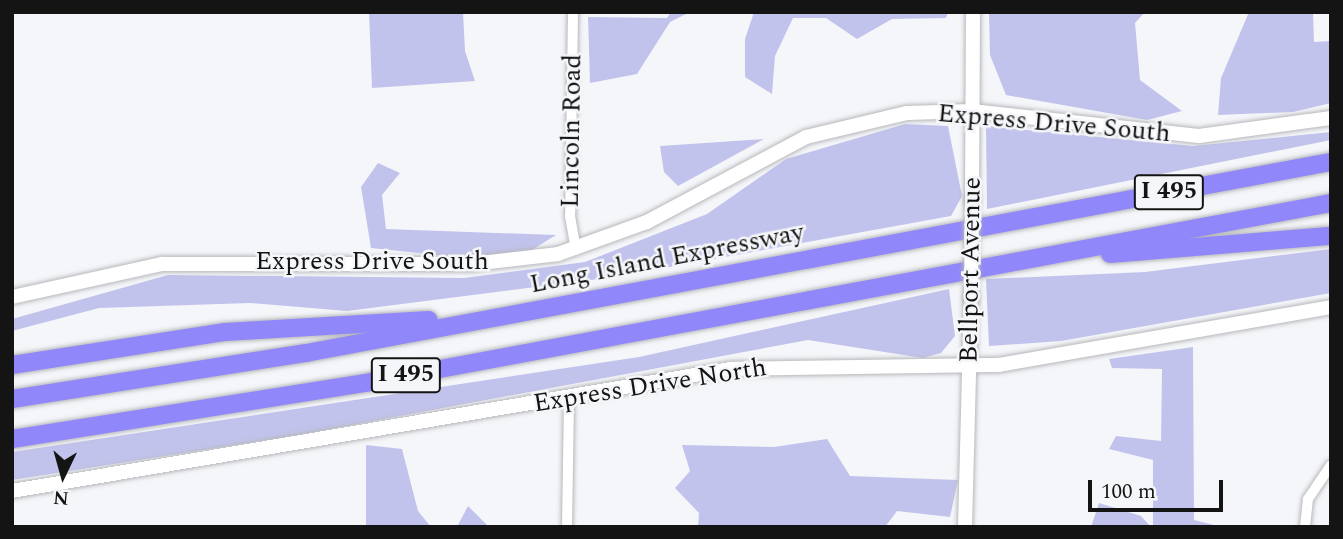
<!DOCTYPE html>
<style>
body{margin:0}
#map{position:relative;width:1343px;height:539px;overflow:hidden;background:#f5f6f9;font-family:Spectral,serif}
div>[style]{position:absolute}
.green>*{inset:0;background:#c2c3ec}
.roads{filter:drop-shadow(0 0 2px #b7b8bb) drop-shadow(0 0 2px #b7b8bb)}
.minor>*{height:10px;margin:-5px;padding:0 5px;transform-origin:5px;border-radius:5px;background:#fff}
.secondary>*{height:14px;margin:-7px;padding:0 7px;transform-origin:7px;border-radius:7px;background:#fff}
.motorway>*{height:18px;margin:-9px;padding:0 9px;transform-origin:9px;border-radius:9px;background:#9087fb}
.bridges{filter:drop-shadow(0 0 2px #b7b8bb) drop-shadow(0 0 2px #b7b8bb)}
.secondary-bridge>*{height:14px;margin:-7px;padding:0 7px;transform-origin:7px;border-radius:7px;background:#fff}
span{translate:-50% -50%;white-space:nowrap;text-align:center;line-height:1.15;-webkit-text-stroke:5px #f5f6f9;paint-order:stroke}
.shield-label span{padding:2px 5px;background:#f5f6f9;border:2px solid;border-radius:5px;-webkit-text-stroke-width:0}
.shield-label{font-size:24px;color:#141415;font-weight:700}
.street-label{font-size:26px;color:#141415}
.frame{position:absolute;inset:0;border:14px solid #141415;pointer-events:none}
.north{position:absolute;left:28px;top:441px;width:70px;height:70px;-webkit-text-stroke:5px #f5f6f9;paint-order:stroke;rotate:185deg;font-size:19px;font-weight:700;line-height:28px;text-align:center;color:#141415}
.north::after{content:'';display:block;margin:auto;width:24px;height:32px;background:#141415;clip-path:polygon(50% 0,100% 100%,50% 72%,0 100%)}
.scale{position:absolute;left:1088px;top:480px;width:135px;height:32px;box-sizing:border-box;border:4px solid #141415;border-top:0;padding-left:9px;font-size:21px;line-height:24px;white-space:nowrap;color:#141415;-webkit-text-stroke:5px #f5f6f9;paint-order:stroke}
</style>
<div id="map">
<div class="green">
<div style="clip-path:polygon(369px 12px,463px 12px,465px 51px,475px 81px,372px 88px)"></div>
<div style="clip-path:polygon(671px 12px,690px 12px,670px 22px,637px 74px,590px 83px,588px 17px,667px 18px)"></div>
<div style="clip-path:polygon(754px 12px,948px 12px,946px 18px,892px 19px,857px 39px,826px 18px,793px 18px,775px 56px,772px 94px,745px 77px,745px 39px)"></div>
<div style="clip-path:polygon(989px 12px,1145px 12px,1135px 23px,1140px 80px,1182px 111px,1147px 120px,1006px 95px,990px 55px)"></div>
<div style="clip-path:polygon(1249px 12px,1313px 12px,1314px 42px,1331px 41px,1331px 103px,1293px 112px,1218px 115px,1221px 78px)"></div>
<div style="clip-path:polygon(905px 124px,948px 126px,962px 196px,951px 216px,615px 277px,347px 311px,250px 303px,99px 308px,12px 331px,12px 319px,168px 275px,464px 278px,585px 262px,707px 214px,786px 159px)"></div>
<div style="clip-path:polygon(986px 126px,1193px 146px,1331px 132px,1331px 140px,987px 209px)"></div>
<div style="clip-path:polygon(764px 139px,678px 186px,664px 172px,660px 146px)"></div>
<div style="clip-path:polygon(378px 163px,400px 173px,382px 195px,386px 229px,556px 235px,527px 253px,456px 257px,371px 248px,361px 187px)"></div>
<div style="clip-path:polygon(1331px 249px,1331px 293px,1061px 341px,989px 346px,986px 279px,1145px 272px)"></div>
<div style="clip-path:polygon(949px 289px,955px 336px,941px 353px,923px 358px,808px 340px,293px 436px,12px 480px,12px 452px,639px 357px)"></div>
<div style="clip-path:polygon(1193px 347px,1194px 520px,1222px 527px,1153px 527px,1153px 460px,1109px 449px,1116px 436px,1161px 441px,1162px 369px,1112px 368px,1109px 359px)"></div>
<div style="clip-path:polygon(827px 439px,850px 476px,958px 480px,950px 517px,897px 511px,885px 527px,698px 527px,699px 513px,675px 488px,690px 471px,682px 445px,774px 447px)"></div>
<div style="clip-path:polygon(366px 445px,402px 449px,418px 511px,431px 527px,366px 527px)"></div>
<div style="clip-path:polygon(1099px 503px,1141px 516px,1151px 527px,1091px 527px)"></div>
<div style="clip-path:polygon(468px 506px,489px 527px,457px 527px)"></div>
</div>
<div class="roads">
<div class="minor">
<div style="left:573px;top:12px;width:204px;rotate:90.8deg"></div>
<div style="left:570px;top:216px;width:34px;rotate:80deg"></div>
<div style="left:567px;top:527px;width:129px;rotate:-89.1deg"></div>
<div style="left:1305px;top:527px;width:28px;rotate:-84deg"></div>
<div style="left:1308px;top:499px;width:41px;rotate:-55.9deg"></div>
</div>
<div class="secondary">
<div style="left:972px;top:199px;width:187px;rotate:-89.7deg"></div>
<div style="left:12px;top:297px;width:154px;rotate:-12.4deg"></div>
<div style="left:162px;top:264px;width:310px"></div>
<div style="left:472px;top:264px;width:87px;rotate:-6.6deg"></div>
<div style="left:558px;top:254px;width:95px;rotate:-19.8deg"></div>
<div style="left:647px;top:222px;width:180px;rotate:-28.1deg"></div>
<div style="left:806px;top:137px;width:104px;rotate:-13.4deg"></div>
<div style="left:907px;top:113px;width:65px;rotate:-1.8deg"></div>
<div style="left:972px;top:111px;width:228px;rotate:6.3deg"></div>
<div style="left:1199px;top:136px;width:133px;rotate:-7.8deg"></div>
<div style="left:12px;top:491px;width:728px;rotate:-9.64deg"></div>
<div style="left:730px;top:369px;width:269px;rotate:-0.9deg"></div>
<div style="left:999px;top:365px;width:337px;rotate:-9.9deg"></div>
<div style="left:965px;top:527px;width:229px;rotate:-88.5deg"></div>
</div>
<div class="motorway">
<div style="left:1110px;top:254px;width:222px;rotate:-4.7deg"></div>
<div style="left:12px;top:365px;width:216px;rotate:-8.8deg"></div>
<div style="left:225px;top:332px;width:204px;rotate:-3.4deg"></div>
<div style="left:12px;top:399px;width:298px;rotate:-8.9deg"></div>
<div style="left:306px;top:353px;width:1043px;rotate:-10.56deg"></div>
<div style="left:12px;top:439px;width:363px;rotate:-9deg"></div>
<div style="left:370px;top:382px;width:978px;rotate:-10.55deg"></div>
</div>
</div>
<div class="bridges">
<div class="secondary-bridge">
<div style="left:971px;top:298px;width:99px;rotate:-89.4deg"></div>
</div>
</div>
<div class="shield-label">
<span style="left:1169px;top:192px">I 495</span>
<span style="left:406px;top:375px">I 495</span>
</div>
<div class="street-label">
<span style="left:1054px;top:124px;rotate:5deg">Express Drive South</span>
<span style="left:572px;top:131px;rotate:-89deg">Lincoln Road</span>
<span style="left:667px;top:259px;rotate:-11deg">Long Island Expressway</span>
<span style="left:372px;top:262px">Express Drive South</span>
<span style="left:971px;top:270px;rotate:-89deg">Bellport Avenue</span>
<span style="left:650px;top:386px;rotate:-9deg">Express Drive North</span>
</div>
<div class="frame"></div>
<div class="north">N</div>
<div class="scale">100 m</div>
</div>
